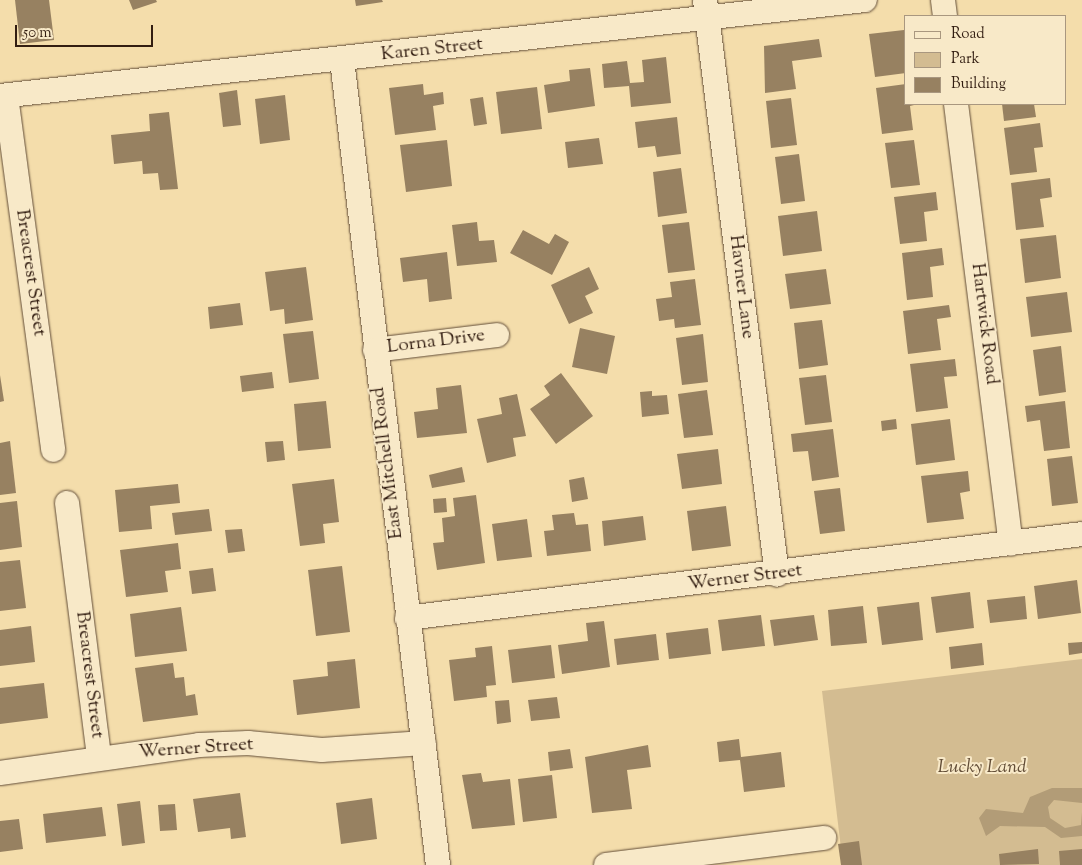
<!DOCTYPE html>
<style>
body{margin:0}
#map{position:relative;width:1082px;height:865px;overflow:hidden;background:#f4ddab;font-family:"Sorts Mill Goudy",serif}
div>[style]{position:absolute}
.green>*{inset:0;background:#d3bc91}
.water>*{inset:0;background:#b29c77}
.building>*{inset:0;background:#978161}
.roads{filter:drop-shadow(0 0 1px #624d38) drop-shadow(0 0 1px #624d38)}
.minor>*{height:24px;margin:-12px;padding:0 12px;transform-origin:12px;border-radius:12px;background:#f8e9c8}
span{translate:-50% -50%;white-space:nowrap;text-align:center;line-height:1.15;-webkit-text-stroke:4px #f8e9c8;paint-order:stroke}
.street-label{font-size:19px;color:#321d11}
.park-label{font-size:19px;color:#624d37;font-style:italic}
.legend{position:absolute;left:904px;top:15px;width:162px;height:90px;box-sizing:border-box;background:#f8e9c8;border:1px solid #a9977f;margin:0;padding:6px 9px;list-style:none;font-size:15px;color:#321d11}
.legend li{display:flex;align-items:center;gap:10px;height:25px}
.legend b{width:25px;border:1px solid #a9977f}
.scale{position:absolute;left:15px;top:25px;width:138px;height:22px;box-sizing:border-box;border:2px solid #321d11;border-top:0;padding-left:6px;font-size:15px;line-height:18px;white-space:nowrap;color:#321d11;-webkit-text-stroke:4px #f8e9c8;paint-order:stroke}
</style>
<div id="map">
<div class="green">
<div style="clip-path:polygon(1082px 659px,1082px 865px,843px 865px,822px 691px)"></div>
</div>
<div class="water">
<div style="clip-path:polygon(1052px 788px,1082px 788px,1082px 803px,1054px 800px,1048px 807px,1050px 818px,1065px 828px,1081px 825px,1082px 812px,1082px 836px,1061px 838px,1045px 827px,1000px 826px,986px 836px,979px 818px,986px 809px,1023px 813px,1030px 797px)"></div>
</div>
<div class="building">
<div style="clip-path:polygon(15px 0,49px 0,54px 40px,20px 44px)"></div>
<div style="clip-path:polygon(129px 0,156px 0,157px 2px,133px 10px)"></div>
<div style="clip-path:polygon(355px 0,382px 0,383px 2px,356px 6px)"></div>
<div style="clip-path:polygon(904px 30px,906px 73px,875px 77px,869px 34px)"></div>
<div style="clip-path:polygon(819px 39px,822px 57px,792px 61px,796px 89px,765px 93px,764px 46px)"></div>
<div style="clip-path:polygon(666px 57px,671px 103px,631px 107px,629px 86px,604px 88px,602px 64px,627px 61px,630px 83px,644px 82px,642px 60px)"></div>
<div style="clip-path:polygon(590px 68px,595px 106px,548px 113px,544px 85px,570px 81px,569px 70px)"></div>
<div style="clip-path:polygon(423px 84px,424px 95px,443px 92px,444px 104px,433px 106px,436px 130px,395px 135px,389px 88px)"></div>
<div style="clip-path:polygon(906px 84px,906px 104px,918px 104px,910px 106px,913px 130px,882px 134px,876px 88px)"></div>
<div style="clip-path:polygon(537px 87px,542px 129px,501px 134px,496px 92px)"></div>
<div style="clip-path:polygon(237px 90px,241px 125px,223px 127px,219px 93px)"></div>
<div style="clip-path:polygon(285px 95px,290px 140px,260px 144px,255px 99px)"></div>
<div style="clip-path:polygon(483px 97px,487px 124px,474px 126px,470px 99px)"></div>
<div style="clip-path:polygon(791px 98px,797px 145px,771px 148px,766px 101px)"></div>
<div style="clip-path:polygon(1002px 104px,1034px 104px,1036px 117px,1004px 121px)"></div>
<div style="clip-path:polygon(169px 112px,178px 189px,160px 190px,158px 173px,143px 174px,142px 161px,114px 164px,111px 135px,150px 131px,149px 114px)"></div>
<div style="clip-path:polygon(677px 117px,681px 154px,657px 157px,655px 146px,638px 148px,635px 122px)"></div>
<div style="clip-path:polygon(1040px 123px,1043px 147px,1034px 148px,1037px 172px,1010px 175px,1004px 128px)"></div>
<div style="clip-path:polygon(599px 138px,603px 164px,568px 168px,565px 142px)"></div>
<div style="clip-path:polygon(447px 140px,452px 186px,406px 192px,400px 145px)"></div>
<div style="clip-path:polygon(914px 140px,920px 185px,891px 188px,885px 143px)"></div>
<div style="clip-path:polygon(799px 154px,805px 201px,781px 204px,775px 157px)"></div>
<div style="clip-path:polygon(681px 168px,687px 213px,658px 217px,653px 172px)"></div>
<div style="clip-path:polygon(1050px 178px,1052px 197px,1040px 199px,1044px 227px,1016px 230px,1011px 183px)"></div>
<div style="clip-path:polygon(936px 192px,938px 210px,924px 212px,927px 241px,900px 244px,894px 197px)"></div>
<div style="clip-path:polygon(817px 211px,822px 251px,783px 256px,778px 216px)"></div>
<div style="clip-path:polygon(477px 222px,479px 241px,494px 240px,497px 262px,457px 266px,452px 225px)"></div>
<div style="clip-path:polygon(689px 222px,695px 270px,668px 273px,662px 225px)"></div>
<div style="clip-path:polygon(523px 230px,549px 244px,555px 234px,569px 242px,552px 275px,510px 253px)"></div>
<div style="clip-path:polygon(1056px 235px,1061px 278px,1025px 283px,1020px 239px)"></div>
<div style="clip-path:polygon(942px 248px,944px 265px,930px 267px,933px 297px,907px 300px,902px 253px)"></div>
<div style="clip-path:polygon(447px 252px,452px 299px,429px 302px,427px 279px,403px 282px,400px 258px)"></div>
<div style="clip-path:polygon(306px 267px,313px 320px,285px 324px,284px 309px,270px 311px,265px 272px)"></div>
<div style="clip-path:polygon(589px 267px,599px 289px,585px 296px,593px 313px,569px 324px,551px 285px)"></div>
<div style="clip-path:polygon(826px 269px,831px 304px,790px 309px,785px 274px)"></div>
<div style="clip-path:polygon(695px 279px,701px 325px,675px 328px,674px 319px,659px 321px,656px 299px,672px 297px,670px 282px)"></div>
<div style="clip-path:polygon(1067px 292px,1072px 332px,1031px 337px,1026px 297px)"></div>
<div style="clip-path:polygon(240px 303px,243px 325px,210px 329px,208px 307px)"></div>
<div style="clip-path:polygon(949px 305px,951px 317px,937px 319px,941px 350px,908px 354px,903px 311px)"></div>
<div style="clip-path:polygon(822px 320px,828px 365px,799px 369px,794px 323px)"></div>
<div style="clip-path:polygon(580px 328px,615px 336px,607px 374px,572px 367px)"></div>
<div style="clip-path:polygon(313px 331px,319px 379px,289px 383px,283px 334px)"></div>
<div style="clip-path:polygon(703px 334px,708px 382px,682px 385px,676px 338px)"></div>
<div style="clip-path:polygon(1061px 346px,1066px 392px,1039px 396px,1033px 350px)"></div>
<div style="clip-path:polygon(955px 359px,957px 376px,944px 377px,948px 408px,916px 412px,910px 364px)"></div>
<div style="clip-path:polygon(272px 372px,274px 388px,242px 392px,240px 376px)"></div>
<div style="clip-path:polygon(561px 373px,593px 416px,556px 444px,530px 409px,550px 395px,544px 386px)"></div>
<div style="clip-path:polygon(0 375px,4px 401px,0 402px)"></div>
<div style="clip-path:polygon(826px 375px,832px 422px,805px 425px,799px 378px)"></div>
<div style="clip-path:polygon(461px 385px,467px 433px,417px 438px,414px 412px,438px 409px,436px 388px)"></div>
<div style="clip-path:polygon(707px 390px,713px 435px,684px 438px,678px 394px)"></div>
<div style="clip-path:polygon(652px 391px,652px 396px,667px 395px,669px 414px,642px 417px,640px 392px)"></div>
<div style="clip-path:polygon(517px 394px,526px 436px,513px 438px,516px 456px,487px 463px,477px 419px,502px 414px,499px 398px)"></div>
<div style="clip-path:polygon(326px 401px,331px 448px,298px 451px,294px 404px)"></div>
<div style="clip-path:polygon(1065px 401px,1070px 448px,1044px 451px,1040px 420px,1027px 422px,1025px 406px)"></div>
<div style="clip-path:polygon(896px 419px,897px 429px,882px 431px,881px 421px)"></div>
<div style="clip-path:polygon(950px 419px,955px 460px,916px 465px,911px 424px)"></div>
<div style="clip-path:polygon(833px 429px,839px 477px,812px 481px,808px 451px,793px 452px,791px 434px)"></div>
<div style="clip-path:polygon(10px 441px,16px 493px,0 495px,0 443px)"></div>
<div style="clip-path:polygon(283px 441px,285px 460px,267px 462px,265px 442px)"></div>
<div style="clip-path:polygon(718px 449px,722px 484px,682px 489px,677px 454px)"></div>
<div style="clip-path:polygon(1072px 456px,1078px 503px,1052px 506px,1047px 459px)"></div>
<div style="clip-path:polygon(462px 467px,465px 482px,432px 488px,429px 475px)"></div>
<div style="clip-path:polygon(968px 471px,970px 491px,960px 493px,964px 519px,927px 523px,921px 476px)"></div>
<div style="clip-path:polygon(584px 477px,588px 499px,572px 502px,569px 480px)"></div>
<div style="clip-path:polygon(334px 479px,339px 522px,323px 524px,325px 543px,300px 546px,292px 484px)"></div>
<div style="clip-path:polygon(178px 484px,180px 503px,150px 506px,152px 529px,119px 532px,115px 490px)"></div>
<div style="clip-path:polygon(840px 488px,845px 531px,820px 534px,814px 491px)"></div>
<div style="clip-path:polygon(476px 495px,485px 563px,437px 570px,433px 543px,444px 542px,442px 518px,455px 516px,453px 498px)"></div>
<div style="clip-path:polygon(446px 498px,447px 512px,434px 513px,433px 499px)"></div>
<div style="clip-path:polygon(17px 501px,22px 547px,0 550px,0 503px)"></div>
<div style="clip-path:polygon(726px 506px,731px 546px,692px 551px,687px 511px)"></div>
<div style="clip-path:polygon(209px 509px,212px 531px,175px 535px,172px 513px)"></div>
<div style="clip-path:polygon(574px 513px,576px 525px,588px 524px,591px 551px,547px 556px,544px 531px,554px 530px,552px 515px)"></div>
<div style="clip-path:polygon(643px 516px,646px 540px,604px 546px,602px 521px)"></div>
<div style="clip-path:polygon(527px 519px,532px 557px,497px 561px,492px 524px)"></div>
<div style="clip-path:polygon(242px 529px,245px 551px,228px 553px,225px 530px)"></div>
<div style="clip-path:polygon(178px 543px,181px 569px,165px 571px,168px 592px,126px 597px,120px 550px)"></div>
<div style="clip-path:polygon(20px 560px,26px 608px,0 611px,0 562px)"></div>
<div style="clip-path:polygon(342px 566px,350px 632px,316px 636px,308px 570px)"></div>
<div style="clip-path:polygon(213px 568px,216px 591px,192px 594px,189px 571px)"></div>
<div style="clip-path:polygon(1077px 580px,1081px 613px,1038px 619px,1034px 586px)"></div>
<div style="clip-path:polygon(970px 592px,974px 628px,936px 633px,931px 597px)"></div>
<div style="clip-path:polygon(1025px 596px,1027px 619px,990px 623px,987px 600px)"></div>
<div style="clip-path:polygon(919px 602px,923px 640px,882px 645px,877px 607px)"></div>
<div style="clip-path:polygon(863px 606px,867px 643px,831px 646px,828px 610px)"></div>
<div style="clip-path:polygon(181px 607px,187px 651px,135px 657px,130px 614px)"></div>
<div style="clip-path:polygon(761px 615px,765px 646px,722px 651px,718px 620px)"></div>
<div style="clip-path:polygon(814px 615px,818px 640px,774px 646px,770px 620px)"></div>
<div style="clip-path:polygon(604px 621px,610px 667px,562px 674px,558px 645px,588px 641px,586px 623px)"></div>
<div style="clip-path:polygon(31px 626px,35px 662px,0 666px,0 630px)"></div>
<div style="clip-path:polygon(708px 628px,711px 654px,669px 659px,666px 633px)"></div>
<div style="clip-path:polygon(656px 634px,659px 660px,617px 665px,614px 639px)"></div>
<div style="clip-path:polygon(1082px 642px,1082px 653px,1069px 655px,1068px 643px)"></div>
<div style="clip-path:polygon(982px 643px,984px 665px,951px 669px,949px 647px)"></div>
<div style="clip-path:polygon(551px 645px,555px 678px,512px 683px,508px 650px)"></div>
<div style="clip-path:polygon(492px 646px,496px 685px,486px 686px,487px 697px,454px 701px,449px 660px,476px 657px,475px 648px)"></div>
<div style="clip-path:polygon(355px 659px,360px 708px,297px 715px,293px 680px,328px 676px,327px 662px)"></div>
<div style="clip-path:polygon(173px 663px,175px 678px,184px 677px,186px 696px,195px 694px,198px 715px,143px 722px,135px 668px)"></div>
<div style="clip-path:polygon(44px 683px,48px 718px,0 724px,0 688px)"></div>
<div style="clip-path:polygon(557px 697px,560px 718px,531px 721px,528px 700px)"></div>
<div style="clip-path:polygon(509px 700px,511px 722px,497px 724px,495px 701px)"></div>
<div style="clip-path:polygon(739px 739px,741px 757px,781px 752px,785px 787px,744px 792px,740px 760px,719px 762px,717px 742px)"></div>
<div style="clip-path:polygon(648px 745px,651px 767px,627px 770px,632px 809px,592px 813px,585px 757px)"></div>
<div style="clip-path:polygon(570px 749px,573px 768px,550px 771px,548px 752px)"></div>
<div style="clip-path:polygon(481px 773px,483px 782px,510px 779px,515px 825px,472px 829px,462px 775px)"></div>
<div style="clip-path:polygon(552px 775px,557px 818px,523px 822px,518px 779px)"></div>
<div style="clip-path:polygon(240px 793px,246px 837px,231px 839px,230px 828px,198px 832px,193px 799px)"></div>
<div style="clip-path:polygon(372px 798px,377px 839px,341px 844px,336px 803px)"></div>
<div style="clip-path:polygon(140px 801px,145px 843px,122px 846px,117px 804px)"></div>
<div style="clip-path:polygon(175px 804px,177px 830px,160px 831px,158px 805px)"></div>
<div style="clip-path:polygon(102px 807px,106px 836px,46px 843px,43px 814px)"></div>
<div style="clip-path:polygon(19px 819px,23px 849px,0 852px,0 821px)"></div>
<div style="clip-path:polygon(859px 841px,862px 865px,841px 865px,838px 844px)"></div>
<div style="clip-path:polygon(1038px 849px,1039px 864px,1000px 865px,999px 854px)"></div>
<div style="clip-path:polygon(1082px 849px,1082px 865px,1060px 865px,1059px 851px)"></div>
</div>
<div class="roads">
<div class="minor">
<div style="left:705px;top:0;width:579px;rotate:82.86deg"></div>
<div style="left:943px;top:0;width:16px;rotate:83deg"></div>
<div style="left:342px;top:60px;width:811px;rotate:83.2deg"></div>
<div style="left:0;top:96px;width:870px;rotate:-6.33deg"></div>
<div style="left:6px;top:96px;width:357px;rotate:82.4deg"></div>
<div style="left:956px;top:104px;width:443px;rotate:82.9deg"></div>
<div style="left:375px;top:350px;width:123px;rotate:-7deg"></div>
<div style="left:67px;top:503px;width:257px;rotate:82.8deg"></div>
<div style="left:407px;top:618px;width:680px;rotate:-7.09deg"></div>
<div style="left:0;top:773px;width:201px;rotate:-8deg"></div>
<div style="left:199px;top:745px;width:49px;rotate:-2.3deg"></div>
<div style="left:248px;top:743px;width:74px;rotate:5.4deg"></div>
<div style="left:322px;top:750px;width:102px;rotate:-3.9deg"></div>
<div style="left:606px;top:865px;width:220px;rotate:-7.1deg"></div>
</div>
</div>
<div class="street-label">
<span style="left:432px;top:50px;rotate:-6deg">Karen Street</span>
<span style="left:30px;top:273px;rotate:82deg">Breacrest Street</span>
<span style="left:741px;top:287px;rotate:83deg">Havner Lane</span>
<span style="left:984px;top:324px;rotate:83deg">Hartwick Road</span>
<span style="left:436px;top:342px;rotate:-7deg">Lorna Drive</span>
<span style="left:388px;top:463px;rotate:-97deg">East Mitchell Road</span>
<span style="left:745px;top:578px;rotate:-7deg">Werner Street</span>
<span style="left:89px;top:675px;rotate:83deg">Breacrest Street</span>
<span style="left:196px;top:749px;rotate:-4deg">Werner Street</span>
</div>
<div class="park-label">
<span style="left:982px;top:768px">Lucky Land</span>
</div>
<ul class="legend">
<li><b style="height:6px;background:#f8e9c8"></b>Road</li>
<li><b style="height:14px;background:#d3bc91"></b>Park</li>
<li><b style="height:14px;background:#978161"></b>Building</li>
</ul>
<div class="scale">50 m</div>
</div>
